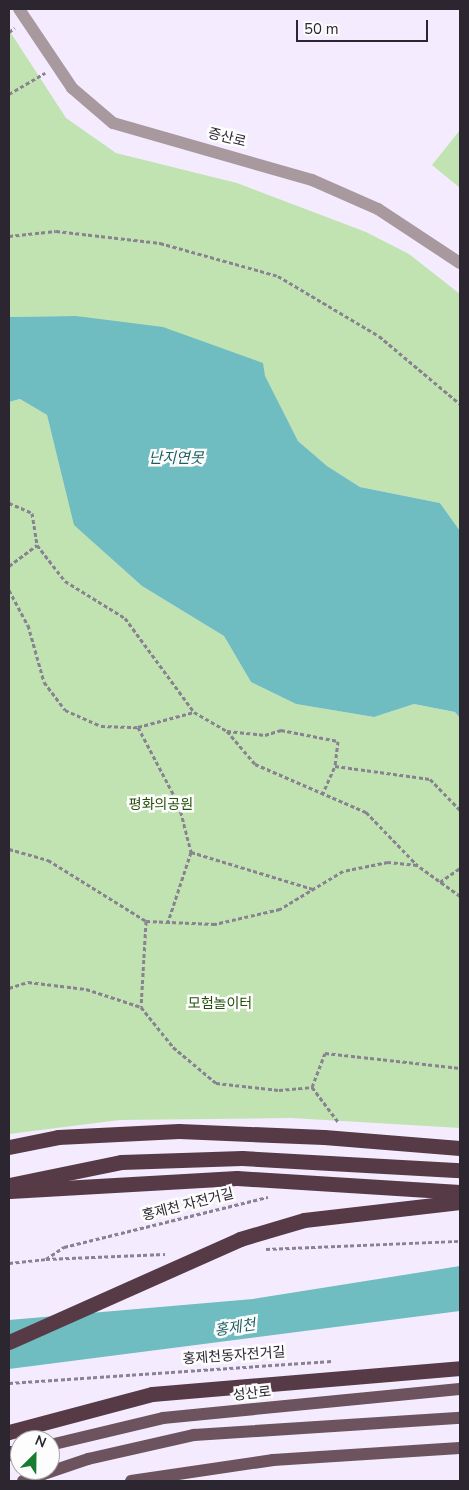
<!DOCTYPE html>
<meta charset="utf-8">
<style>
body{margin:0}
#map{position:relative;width:469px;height:1490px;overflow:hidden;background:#f4ecfe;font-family:"Nunito Sans","Noto Sans KR",sans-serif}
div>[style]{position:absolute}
.green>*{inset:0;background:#c1e3b2}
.water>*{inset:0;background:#6fbcc1}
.path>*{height:3px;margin-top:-1.5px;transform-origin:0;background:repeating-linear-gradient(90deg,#898290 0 4px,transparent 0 6.5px)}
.minor>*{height:12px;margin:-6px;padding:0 6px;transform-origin:6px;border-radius:6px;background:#a8999f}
.major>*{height:12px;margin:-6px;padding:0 6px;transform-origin:6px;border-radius:6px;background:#6c535d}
.highway>*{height:15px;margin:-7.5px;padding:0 7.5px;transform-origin:7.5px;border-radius:7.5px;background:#563b47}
.highway-bridge>*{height:15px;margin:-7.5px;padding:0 7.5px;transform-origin:7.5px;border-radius:7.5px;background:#563b47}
span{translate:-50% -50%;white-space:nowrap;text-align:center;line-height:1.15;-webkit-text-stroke:5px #fdfdfd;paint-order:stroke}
.street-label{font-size:14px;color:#2c2631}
.park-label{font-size:14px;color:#26500a}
.water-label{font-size:15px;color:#1f5f63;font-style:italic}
.frame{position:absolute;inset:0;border:10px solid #2c2631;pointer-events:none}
.north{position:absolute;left:10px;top:1430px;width:50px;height:50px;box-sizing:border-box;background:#fdfdfd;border:1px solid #a9a7ab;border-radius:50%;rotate:23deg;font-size:14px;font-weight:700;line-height:20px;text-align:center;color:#2c2631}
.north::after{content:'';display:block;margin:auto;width:18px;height:22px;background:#187d30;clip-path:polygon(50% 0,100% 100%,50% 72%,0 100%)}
.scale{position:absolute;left:296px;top:20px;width:132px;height:22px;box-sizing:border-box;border:2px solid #2c2631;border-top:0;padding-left:6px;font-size:15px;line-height:18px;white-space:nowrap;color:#2c2631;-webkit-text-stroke:4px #fdfdfd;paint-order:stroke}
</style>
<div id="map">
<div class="green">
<div style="clip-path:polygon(9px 30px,66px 118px,116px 153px,237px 183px,366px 232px,409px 254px,460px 294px,460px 531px,440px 503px,360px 487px,327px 466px,298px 441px,264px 376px,76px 316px,9px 317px)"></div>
<div style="clip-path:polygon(460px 130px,460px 188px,432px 165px)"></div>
<div style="clip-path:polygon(20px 399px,47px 415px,75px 525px,142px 586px,224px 636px,251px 682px,296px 704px,374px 717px,414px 704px,455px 712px,460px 718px,460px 1128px,291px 1118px,120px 1120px,9px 1134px,9px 402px)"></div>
</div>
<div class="water">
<div style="clip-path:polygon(76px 316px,163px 327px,263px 363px,265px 376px,298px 441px,327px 466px,360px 487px,440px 503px,460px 531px,460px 718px,455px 712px,414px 704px,374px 717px,296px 704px,251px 682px,224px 636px,142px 586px,74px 525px,47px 415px,20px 399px,9px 402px,9px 317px)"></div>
<div style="clip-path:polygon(460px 1266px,460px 1311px,9px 1369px,9px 1320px,253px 1299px)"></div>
</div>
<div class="path">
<div style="left:9px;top:32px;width:7px;rotate:-34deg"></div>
<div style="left:9px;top:94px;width:42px;rotate:-30.3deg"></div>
<div style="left:9px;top:236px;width:47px;rotate:-6.1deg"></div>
<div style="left:56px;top:231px;width:105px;rotate:6.6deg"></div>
<div style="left:160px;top:243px;width:123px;rotate:15.6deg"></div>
<div style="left:278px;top:276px;width:117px;rotate:30.7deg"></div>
<div style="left:379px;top:336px;width:106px;rotate:40deg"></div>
<div style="left:9px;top:503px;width:25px;rotate:23deg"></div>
<div style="left:32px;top:513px;width:32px;rotate:81deg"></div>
<div style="left:37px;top:545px;width:46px;rotate:52.1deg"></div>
<div style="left:65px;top:581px;width:70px;rotate:31.7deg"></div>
<div style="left:125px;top:618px;width:117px;rotate:53.7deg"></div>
<div style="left:194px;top:712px;width:38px;rotate:30deg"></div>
<div style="left:227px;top:731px;width:43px;rotate:49.7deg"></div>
<div style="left:255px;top:764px;width:121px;rotate:23.4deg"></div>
<div style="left:366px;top:812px;width:74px;rotate:46.1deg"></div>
<div style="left:9px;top:566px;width:35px;rotate:-37deg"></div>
<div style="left:9px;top:590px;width:40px;rotate:62deg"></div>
<div style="left:28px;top:625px;width:59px;rotate:74.3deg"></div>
<div style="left:44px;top:682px;width:35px;rotate:53deg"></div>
<div style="left:65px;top:710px;width:39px;rotate:24deg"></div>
<div style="left:101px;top:726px;width:37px;rotate:2deg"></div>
<div style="left:138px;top:727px;width:88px;rotate:62.3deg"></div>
<div style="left:179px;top:805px;width:49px;rotate:75.7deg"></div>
<div style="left:191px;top:852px;width:74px;rotate:108.2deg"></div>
<div style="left:138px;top:727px;width:58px;rotate:-15deg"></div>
<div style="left:227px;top:731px;width:38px;rotate:6deg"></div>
<div style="left:265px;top:735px;width:17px;rotate:-17deg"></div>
<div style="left:281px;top:730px;width:58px;rotate:10.9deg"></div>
<div style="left:338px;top:741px;width:25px;rotate:97deg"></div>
<div style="left:322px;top:795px;width:32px;rotate:-66deg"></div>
<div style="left:335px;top:766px;width:96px;rotate:7.8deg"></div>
<div style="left:430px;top:779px;width:43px;rotate:45.9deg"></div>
<div style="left:9px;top:849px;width:41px;rotate:15.8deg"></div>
<div style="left:48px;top:860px;width:115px;rotate:31.9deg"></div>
<div style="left:191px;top:852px;width:127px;rotate:16.9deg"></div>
<div style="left:440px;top:882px;width:24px;rotate:-35deg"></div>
<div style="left:460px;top:896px;width:53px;rotate:-144.2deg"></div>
<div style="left:417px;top:865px;width:29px;rotate:-174deg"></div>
<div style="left:388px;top:862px;width:46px;rotate:168.7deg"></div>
<div style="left:343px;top:871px;width:74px;rotate:148.9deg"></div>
<div style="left:280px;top:909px;width:67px;rotate:167deg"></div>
<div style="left:215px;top:924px;width:69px;rotate:-177.5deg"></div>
<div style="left:146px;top:921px;width:86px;rotate:93.3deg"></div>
<div style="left:141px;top:1007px;width:51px;rotate:51.3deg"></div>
<div style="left:173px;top:1047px;width:56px;rotate:39.9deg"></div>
<div style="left:216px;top:1083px;width:63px;rotate:6.3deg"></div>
<div style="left:279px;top:1090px;width:33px;rotate:-5deg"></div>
<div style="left:312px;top:1087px;width:36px;rotate:-69deg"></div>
<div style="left:325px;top:1053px;width:136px;rotate:6.3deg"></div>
<div style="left:9px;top:988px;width:20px;rotate:-18deg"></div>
<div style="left:28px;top:982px;width:58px;rotate:6.9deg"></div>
<div style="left:86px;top:989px;width:58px;rotate:18.1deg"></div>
<div style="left:312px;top:1087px;width:45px;rotate:53.1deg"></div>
<div style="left:266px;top:1249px;width:194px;rotate:-2.4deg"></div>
<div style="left:46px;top:1259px;width:119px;rotate:-2.4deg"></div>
<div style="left:9px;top:1263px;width:37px;rotate:-6deg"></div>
<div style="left:46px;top:1259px;width:22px;rotate:-34deg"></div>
<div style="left:64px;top:1247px;width:210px;rotate:-13.8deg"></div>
<div style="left:9px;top:1383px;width:324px;rotate:-3.9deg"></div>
</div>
<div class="minor">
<div style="left:19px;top:9px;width:95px;rotate:56.1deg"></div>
<div style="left:72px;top:88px;width:54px;rotate:40.5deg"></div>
<div style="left:113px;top:123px;width:207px;rotate:16deg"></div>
<div style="left:312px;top:180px;width:72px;rotate:23.7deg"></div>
<div style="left:378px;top:209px;width:98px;rotate:33.4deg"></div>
</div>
<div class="major">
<div style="left:50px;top:1445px;width:116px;rotate:-13.4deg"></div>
<div style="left:163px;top:1418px;width:298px;rotate:-5.6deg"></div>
<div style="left:23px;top:1481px;width:69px;rotate:-18.7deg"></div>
<div style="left:88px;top:1459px;width:109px;rotate:-12.8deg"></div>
<div style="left:194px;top:1435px;width:267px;rotate:-3.7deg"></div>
<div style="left:131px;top:1481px;width:144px;rotate:-8.4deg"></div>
<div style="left:273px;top:1460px;width:187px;rotate:-3.7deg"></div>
</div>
<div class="highway">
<div style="left:9px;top:1147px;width:50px;rotate:-11.5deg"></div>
<div style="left:58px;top:1137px;width:121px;rotate:-2.8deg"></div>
<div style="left:179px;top:1131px;width:145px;rotate:2.4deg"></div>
<div style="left:9px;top:1432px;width:148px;rotate:-14.9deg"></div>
<div style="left:152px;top:1394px;width:309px;rotate:-4.8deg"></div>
<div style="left:9px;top:1453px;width:10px"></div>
</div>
<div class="highway-bridge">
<div style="left:324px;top:1137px;width:136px;rotate:4.6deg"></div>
<div style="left:9px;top:1185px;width:114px;rotate:-11.6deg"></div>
<div style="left:121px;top:1162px;width:121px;rotate:-1.9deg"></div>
<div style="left:242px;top:1158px;width:218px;rotate:3.2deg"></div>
<div style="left:10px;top:1191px;width:227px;rotate:-3.3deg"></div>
<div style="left:237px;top:1178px;width:223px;rotate:3.6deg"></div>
<div style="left:9px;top:1342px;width:253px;rotate:-24deg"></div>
<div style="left:240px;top:1239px;width:67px;rotate:-16.5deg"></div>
<div style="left:304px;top:1220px;width:157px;rotate:-6.6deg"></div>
</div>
<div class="street-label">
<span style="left:227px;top:138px;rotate:14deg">증산로</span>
<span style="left:188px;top:1205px;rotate:-14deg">홍제천 자전거길</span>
<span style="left:234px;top:1356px;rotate:-4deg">홍제천동자전거길</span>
<span style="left:252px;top:1394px;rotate:-6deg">성산로</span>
</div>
<div class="park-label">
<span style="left:161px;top:805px">평화의공원</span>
<span style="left:220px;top:1004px">모험놀이터</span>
</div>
<div class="water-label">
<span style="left:176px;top:459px">난지연못</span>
<span style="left:235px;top:1328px;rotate:-9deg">홍제천</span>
</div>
<div class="frame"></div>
<div class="north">N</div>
<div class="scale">50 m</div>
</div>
